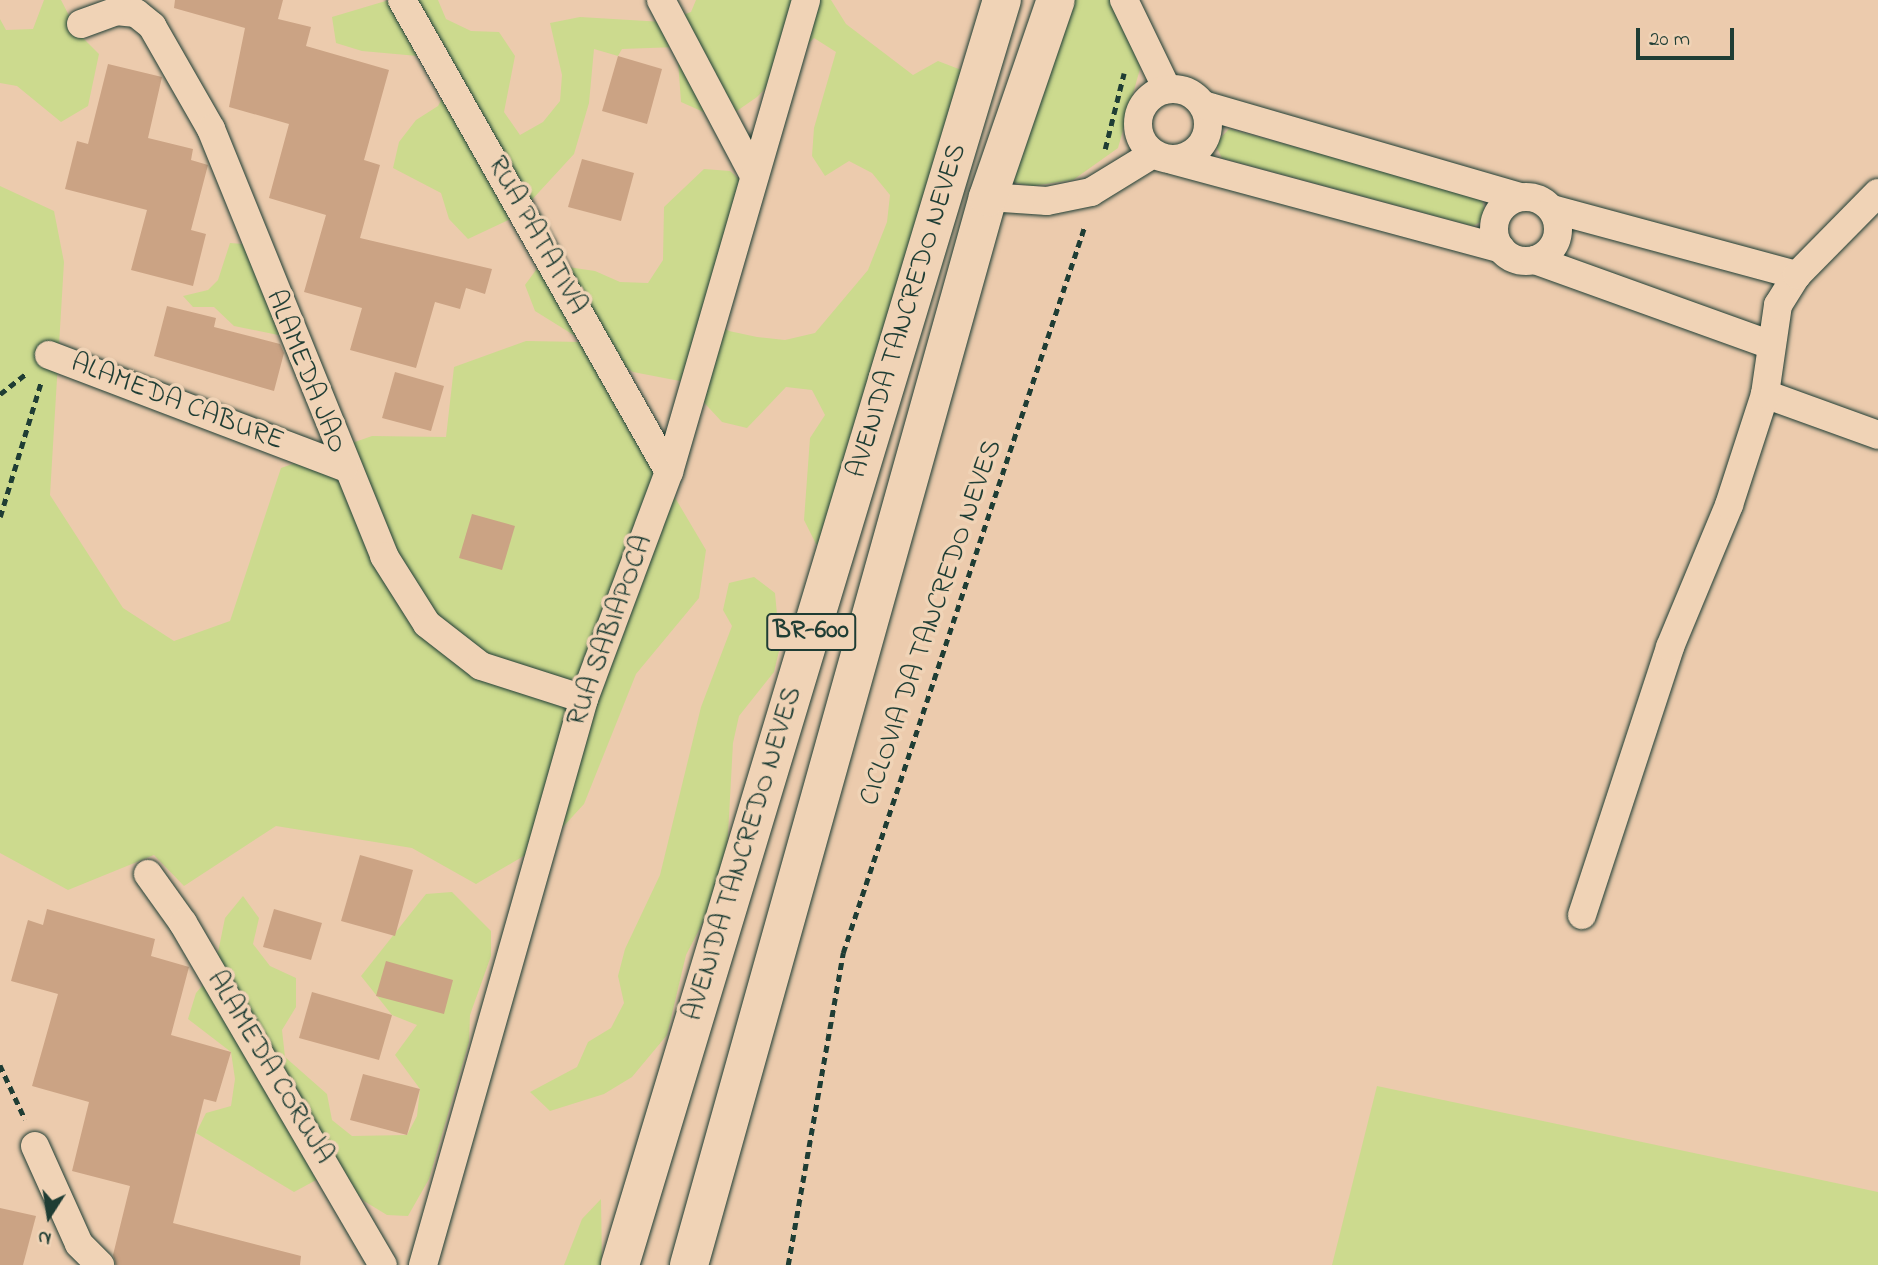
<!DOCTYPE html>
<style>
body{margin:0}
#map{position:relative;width:1878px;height:1265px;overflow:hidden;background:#eccbad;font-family:"Indie Flower",sans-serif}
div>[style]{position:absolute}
.green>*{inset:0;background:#ccda8e}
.building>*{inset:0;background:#cba384}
.path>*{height:4.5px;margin-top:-2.25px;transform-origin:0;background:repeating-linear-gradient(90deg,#1f3d34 0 7px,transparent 0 12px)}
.roads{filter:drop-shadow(0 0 2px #1f3d34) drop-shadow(0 0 2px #1f3d34)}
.street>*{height:28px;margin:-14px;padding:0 14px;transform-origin:14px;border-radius:14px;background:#f0d3b6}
.street>.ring{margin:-14px;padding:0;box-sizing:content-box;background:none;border:28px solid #f0d3b6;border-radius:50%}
.primary>*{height:38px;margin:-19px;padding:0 19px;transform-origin:19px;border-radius:19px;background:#f0d3b6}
span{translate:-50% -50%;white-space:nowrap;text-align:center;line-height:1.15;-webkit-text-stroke:7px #f0d3b6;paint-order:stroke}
.shield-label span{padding:2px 5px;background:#f0d3b6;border:2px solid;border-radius:5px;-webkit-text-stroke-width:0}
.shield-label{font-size:26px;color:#1f3d34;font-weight:700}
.street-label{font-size:28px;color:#1f3d34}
.north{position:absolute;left:14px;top:1181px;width:70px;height:70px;-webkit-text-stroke:5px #f0d3b6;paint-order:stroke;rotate:192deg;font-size:19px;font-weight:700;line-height:28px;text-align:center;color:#1f3d34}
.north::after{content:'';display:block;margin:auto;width:24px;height:32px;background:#1f3d34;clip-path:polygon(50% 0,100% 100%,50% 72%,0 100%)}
.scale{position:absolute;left:1636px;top:28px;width:98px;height:32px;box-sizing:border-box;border:4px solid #1f3d34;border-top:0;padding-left:9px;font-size:21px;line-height:24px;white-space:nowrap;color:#1f3d34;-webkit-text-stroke:5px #f0d3b6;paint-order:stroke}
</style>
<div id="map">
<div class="green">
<div style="clip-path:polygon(44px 0,61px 0,78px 33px,99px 54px,88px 106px,61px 122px,17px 86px,0 83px,0 19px,6px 30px,33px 29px)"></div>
<div style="clip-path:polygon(389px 0,438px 0,446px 19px,471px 31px,499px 32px,515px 56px,504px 112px,520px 135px,543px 122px,560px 101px,562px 75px,550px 23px,580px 17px,663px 22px,691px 12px,696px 0,831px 0,846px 24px,913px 75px,938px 61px,964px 71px,842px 538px,816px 544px,804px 520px,810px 438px,825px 415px,812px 390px,786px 387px,747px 428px,722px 422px,685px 382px,633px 372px,535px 311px,525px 285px,541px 263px,595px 271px,620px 282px,648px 283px,663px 260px,664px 207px,704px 169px,730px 171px,751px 190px,705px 316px,729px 331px,757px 337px,785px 340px,815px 333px,868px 270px,887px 222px,890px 195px,872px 173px,849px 161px,825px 176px,812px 156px,814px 128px,836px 52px,814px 38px,757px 97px,734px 113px,708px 114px,681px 102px,677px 47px,622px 49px,618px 56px,594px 49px,589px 103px,574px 154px,517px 216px,468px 239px,449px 219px,441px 193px,393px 168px,399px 142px,416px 120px,438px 106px,451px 82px,440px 58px,362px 51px,336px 43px,332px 17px)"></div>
<div style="clip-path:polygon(1066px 0,1114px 0,1141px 65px,1118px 148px,1073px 180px,1032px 186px,1012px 182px)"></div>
<div style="clip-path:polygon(1229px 129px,1481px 197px,1487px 218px,1473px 226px,1222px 158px,1215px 144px)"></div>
<div style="clip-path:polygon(0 186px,54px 211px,64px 262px,50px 495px,123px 608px,174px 641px,230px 621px,281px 468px,372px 436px,446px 437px,454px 367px,526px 341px,583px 342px,706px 550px,699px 598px,636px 674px,584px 804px,551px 840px,476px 884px,412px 848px,276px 826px,184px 886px,154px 855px,68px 890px,0 853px)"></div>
<div style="clip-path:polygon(230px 243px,243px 244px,288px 337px,234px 326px,214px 307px,193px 307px,183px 296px,208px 290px,218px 280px)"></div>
<div style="clip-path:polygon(754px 577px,775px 593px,780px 647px,774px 672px,739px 716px,733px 743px,727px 853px,713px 903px,686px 955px,667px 1035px,632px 1077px,604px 1094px,550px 1111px,530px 1092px,577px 1067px,588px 1042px,611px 1028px,624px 1003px,618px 976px,625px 949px,660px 875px,701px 707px,732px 626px,723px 610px,729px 583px)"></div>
<div style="clip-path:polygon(452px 892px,491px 931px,491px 956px,470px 1015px,469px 1042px,429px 1179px,408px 1216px,387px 1215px,364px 1201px,340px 1175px,318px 1179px,294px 1192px,196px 1133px,206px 1113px,231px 1106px,235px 1079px,231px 1052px,188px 1019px,196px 993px,214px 972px,225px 918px,243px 896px,259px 918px,253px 944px,270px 966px,296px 978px,296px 1007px,282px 1030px,285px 1057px,327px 1094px,332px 1120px,352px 1136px,407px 1135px,417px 1116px,420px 1089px,395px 1055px,417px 1025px,392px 1015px,361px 976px,426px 894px)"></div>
<div style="clip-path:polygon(1377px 1086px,1878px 1192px,1878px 1265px,1332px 1265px)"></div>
<div style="clip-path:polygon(601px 1199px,602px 1265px,564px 1265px,582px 1219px)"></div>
</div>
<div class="building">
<div style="clip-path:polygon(175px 0,283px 0,278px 19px,311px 27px,306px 46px,389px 70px,364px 160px,380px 165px,360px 238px,492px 269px,485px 294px,466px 288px,460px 309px,435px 302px,416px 368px,350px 350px,362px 308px,304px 292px,326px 215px,269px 198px,289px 124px,229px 107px,245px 28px,174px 8px)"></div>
<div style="clip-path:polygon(618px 56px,662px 69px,647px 124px,602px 111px)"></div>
<div style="clip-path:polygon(108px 64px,162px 77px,148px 138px,193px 149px,191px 160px,208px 165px,191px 230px,206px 234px,193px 286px,131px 270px,147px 210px,65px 189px,77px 141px,88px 144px)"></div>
<div style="clip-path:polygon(582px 159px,634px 173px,621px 221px,568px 207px)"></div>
<div style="clip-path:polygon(167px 306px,216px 318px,214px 327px,280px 344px,284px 353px,274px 391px,154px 356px)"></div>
<div style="clip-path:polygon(395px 372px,444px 386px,431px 431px,382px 418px)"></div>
<div style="clip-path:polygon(472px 514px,515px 526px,502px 570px,459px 558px)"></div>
<div style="clip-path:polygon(360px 855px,413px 870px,395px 936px,341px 921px)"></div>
<div style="clip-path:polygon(47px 909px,155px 939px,151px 956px,189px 967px,171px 1035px,231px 1052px,216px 1102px,204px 1099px,173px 1223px,301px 1256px,300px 1265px,116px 1265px,113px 1255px,130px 1186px,72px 1171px,89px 1102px,32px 1086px,58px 994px,11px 981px,28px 920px,43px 925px)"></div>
<div style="clip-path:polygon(274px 909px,322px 923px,311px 960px,263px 947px)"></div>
<div style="clip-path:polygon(386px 961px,453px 980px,444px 1014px,376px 996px)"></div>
<div style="clip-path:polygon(312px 992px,392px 1015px,379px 1060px,299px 1038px)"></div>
<div style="clip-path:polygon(363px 1074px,420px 1089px,407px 1135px,350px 1120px)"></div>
<div style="clip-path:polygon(0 1208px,36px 1216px,23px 1265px,0 1265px)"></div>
</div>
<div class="path">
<div style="left:1105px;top:149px;width:78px;rotate:-76deg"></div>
<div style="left:0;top:394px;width:34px;rotate:-38deg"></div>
<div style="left:0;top:517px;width:141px;rotate:-73.1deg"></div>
<div style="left:0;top:1065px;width:60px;rotate:65.2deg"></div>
<div style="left:788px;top:1265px;width:317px;rotate:-80deg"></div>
<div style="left:843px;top:953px;width:767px;rotate:-71.61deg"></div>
</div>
<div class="roads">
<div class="street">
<div style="left:402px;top:0;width:542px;rotate:60.5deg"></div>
<div style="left:661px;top:0;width:199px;rotate:62.1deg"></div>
<div style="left:1124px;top:0;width:99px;rotate:64.2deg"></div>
<div style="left:81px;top:24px;width:37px;rotate:-20deg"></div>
<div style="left:116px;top:11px;width:20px;rotate:6deg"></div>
<div style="left:136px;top:13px;width:21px;rotate:39deg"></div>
<div style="left:152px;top:26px;width:119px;rotate:60.2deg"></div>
<div style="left:211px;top:129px;width:461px;rotate:67.9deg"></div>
<div style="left:384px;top:556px;width:80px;rotate:57.7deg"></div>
<div style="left:427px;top:624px;width:68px;rotate:37.9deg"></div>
<div style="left:481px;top:666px;width:108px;rotate:17.8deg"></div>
<div class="ring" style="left:1138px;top:89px;width:42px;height:42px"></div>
<div style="left:1203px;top:105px;width:330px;rotate:16.2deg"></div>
<div style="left:1172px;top:160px;width:341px;rotate:15.1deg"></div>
<div style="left:988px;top:197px;width:59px;rotate:3.9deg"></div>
<div style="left:1047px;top:201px;width:45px;rotate:-11.6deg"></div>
<div style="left:1091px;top:192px;width:73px;rotate:-31.5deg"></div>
<div class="ring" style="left:1494px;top:197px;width:36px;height:36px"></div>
<div style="left:1552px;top:209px;width:254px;rotate:15.1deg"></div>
<div style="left:1535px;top:260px;width:248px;rotate:19.8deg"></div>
<div style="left:49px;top:355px;width:316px;rotate:20.8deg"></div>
<div style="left:1765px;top:394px;width:120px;rotate:19.9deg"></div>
<div style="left:148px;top:874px;width:60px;rotate:54.5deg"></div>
<div style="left:183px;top:923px;width:396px;rotate:59.7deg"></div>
<div style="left:1582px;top:915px;width:282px;rotate:-71.8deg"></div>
<div style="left:1670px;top:647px;width:154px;rotate:-67.4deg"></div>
<div style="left:1729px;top:505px;width:117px;rotate:-72deg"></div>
<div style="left:1765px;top:394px;width:90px;rotate:-81.7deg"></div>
<div style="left:1778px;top:305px;width:36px;rotate:-58deg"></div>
<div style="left:1797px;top:275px;width:115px;rotate:-45.4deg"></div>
<div style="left:35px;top:1146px;width:107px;rotate:65.8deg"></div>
<div style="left:79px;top:1244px;width:30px;rotate:45deg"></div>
<div style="left:423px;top:1265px;width:588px;rotate:-74.12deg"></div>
<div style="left:584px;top:699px;width:242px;rotate:-69.5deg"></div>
<div style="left:669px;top:472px;width:491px;rotate:-73.8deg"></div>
</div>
<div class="primary">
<div style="left:620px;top:1265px;width:1321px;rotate:-73.2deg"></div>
<div style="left:689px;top:1265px;width:1109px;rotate:-74.36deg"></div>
<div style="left:988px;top:197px;width:208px;rotate:-71deg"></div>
</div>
</div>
<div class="shield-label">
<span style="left:811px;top:632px">BR-600</span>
</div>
<div class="street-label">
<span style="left:536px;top:236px;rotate:61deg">RUA PATATIVA</span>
<span style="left:908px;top:311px;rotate:-73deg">AVENIDA TANCREDO NEVES</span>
<span style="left:305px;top:372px;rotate:68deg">ALAMEDA JAO</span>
<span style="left:177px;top:403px;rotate:21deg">ALAMEDA CABURE</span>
<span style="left:932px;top:623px;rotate:-71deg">CICLOVIA DA TANCREDO NEVES</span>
<span style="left:611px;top:631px;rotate:-70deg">RUA SABIAPOCA</span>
<span style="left:744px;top:854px;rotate:-73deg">AVENIDA TANCREDO NEVES</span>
<span style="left:269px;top:1068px;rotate:59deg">ALAMEDA CORUJA</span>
</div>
<div class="north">N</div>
<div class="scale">20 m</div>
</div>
